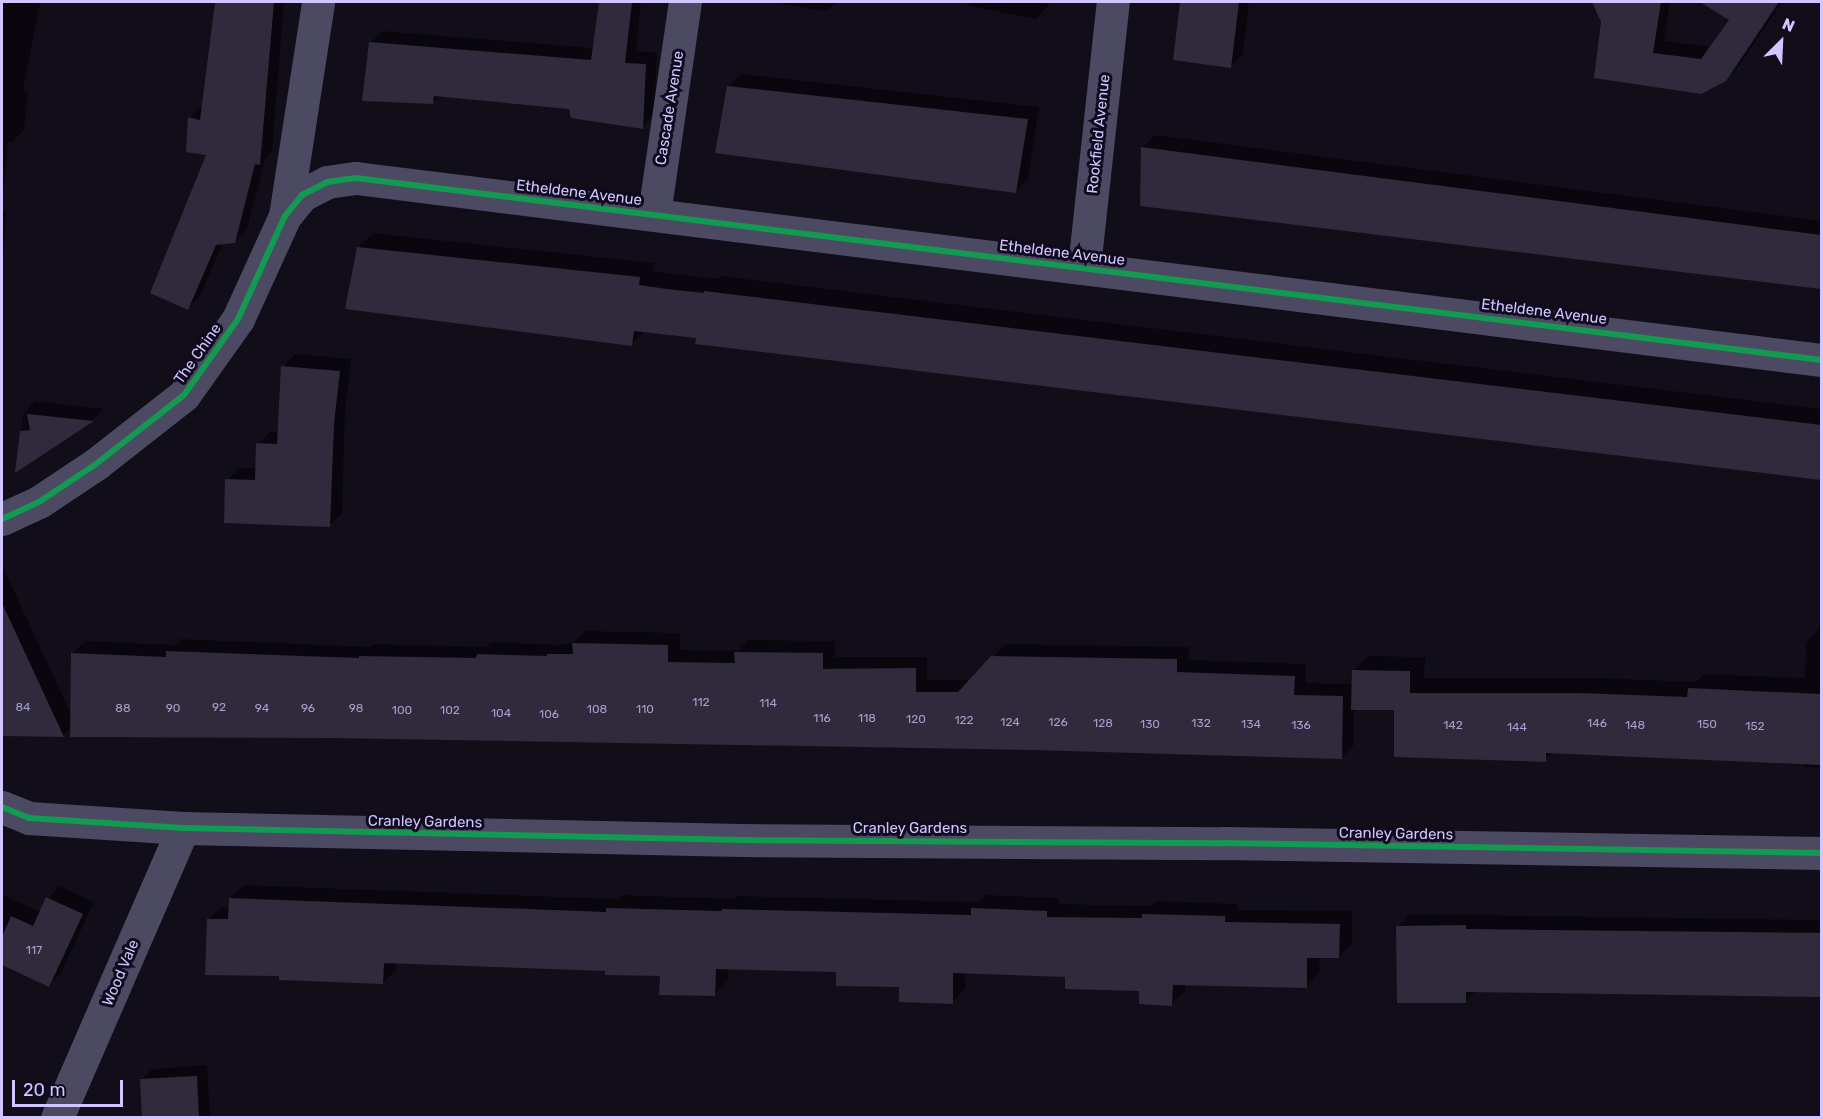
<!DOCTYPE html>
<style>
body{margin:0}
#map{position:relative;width:1823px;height:1119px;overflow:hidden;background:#110e19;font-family:Rubik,sans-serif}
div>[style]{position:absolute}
.shadow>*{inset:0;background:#0007}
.building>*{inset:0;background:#2f2a3c}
.minor>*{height:33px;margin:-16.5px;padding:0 16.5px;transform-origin:16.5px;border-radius:16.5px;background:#4c4962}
.tertiary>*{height:33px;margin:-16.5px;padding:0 16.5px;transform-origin:16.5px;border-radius:16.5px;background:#4c4962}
.cycleway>*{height:6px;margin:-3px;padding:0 3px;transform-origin:3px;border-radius:3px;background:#139951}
span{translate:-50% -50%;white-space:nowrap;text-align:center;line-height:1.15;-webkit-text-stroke:6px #0f0a1d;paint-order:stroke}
.number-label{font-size:12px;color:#a89fce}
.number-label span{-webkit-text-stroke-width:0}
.street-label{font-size:15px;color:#d1c6ff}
.frame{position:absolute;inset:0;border:3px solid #d1c6ff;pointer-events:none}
.north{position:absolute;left:1751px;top:12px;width:60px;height:60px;-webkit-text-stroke:4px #0f0a1d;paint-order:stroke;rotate:24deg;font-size:16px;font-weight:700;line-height:24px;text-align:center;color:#d1c6ff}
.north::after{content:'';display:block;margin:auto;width:21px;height:27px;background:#d1c6ff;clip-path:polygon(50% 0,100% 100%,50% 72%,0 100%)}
.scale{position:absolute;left:12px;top:1080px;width:111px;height:27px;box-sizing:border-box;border:3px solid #d1c6ff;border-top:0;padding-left:8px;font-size:18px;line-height:21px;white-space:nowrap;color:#d1c6ff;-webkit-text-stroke:4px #0f0a1d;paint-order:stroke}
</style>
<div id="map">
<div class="shadow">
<div style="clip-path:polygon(2px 2px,40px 2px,23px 91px,28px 92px,24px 130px,12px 142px,8px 142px,2px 208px)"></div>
<div style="clip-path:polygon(217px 2px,284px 2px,272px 151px,265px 159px,247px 229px,234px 241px,223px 243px,200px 296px,188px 308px,208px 154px,187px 150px,190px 117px,203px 105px)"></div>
<div style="clip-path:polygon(600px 2px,641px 2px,636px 51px,657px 53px,654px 115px,642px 127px,570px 107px,440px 95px,433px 102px,370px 43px,382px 31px,594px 48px)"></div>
<div style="clip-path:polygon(767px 2px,836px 2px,827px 11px)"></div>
<div style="clip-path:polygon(970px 2px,1049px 2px,1048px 6px,1036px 19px,969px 6px)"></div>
<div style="clip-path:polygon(1182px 2px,1249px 2px,1243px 54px,1231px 66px,1174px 59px)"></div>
<div style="clip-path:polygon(1594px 2px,1670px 2px,1664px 41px,1712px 47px,1731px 20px,1703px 2px,1782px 2px,1738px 67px,1725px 80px,1701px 93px,1603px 22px)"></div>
<div style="clip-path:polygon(741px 74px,1039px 107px,1028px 179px,1016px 191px,728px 87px)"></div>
<div style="clip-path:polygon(1155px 135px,1822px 221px,1822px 287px,1141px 204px,1142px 148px)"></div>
<div style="clip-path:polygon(2px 211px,6px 211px,2px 282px)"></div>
<div style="clip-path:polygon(373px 233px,654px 263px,653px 271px,683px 275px,718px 279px,720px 276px,1822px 409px,1822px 478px,697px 343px,698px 337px,645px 331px,632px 344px,358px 248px)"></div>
<div style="clip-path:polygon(295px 354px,351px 359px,345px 411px,342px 513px,330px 525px,227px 480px,239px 468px,257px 468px,258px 444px,270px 432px,279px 432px,283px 367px)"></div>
<div style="clip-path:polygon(35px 401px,104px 409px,93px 420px,17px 470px,23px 414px)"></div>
<div style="clip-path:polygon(2px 565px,72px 716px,73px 653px,85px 641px,174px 645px,180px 639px,371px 647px,373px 644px,486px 647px,491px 642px,559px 645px,574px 642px,586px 631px,680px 633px,680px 650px,738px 651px,748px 640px,835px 641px,835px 657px,927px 657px,927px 680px,971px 680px,1005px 644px,1189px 647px,1188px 660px,1306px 664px,1306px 683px,1353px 684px,1353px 671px,1368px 656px,1425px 657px,1424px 678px,1595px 678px,1696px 682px,1704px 674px,1805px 678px,1806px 643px,1820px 628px,1822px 606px,1822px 768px,1803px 767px,1803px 762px,1554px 752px,1545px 760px,1395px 709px,1354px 709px,1354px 745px,1342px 757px,72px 727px,63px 735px,2px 734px)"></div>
<div style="clip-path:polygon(244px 885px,617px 899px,621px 895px,735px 899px,737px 896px,979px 902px,986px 895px,1059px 898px,1059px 904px,1152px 906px,1156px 901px,1238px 904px,1238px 910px,1352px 911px,1352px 944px,1339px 957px,1320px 956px,1319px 973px,1306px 987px,1185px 984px,1185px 991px,1172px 1004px,1141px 989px,1067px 976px,965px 972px,965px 989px,952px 1002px,901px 985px,838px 970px,728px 968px,728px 981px,714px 994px,661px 974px,607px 969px,396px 962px,396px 970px,383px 983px,281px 975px,208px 920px,221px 907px,230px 907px,230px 898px)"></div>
<div style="clip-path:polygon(60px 886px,94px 902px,61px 973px,48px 986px,2px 964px,2px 895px,41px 912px,48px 898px)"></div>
<div style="clip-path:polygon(1410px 914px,1822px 920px,1822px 996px,1476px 991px,1466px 1001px,1398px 926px)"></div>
<div style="clip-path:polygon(207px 1065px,210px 1118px,143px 1118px,141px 1080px,152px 1069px)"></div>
</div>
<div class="building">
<div style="clip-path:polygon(215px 2px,274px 2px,260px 165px,255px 164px,235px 243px,216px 245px,188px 310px,150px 293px,206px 155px,186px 152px,188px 117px,200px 120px)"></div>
<div style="clip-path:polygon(599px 2px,632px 2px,625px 63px,646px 64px,643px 129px,571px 118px,569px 109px,434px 96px,433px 104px,362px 101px,369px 42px,591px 60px)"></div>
<div style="clip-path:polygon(1180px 2px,1239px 2px,1231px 68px,1173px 60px)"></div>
<div style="clip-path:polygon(1592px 2px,1661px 2px,1653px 53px,1701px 59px,1729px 20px,1700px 2px,1779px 2px,1726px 81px,1701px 94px,1594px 78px,1601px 22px)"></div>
<div style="clip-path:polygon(727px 86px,1028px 119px,1016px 193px,715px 153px)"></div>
<div style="clip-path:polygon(1141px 147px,1821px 235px,1821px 289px,1140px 206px)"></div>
<div style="clip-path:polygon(357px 247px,640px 277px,639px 285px,667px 289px,704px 293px,704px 291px,1821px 425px,1821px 480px,695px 344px,696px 338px,634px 331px,632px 346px,345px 309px)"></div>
<div style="clip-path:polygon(281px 366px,340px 371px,334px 424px,330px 527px,224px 523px,225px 479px,255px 480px,256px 443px,277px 444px)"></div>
<div style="clip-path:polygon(27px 414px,94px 421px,15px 473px,20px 431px,30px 430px)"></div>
<div style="clip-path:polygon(2px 603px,64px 737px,2px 736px)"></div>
<div style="clip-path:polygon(572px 643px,668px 645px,668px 662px,735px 663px,734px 652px,823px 653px,823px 669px,916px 668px,916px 692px,958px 692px,991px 656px,1177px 659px,1177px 672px,1295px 676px,1294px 695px,1343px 696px,1342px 759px,1033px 750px,331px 738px,70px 737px,71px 653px,166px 657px,166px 651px,359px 658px,359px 656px,476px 658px,477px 654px,547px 656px,547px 654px,573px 654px)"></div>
<div style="clip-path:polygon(1352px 670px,1410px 671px,1410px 693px,1579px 693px,1687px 697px,1688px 688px,1821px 694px,1821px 765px,1546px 753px,1546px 762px,1394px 757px,1394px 710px,1351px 710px)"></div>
<div style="clip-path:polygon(46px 897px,83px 914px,49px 987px,2px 965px,2px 937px,11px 916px,33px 926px)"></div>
<div style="clip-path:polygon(229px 898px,606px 912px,606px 908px,722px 911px,722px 909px,971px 915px,971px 908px,1047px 911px,1047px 917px,1142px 918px,1142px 914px,1225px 916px,1225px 922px,1340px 924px,1339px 958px,1307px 958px,1307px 988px,1173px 985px,1172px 1006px,1139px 1004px,1139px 991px,1065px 989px,1065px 977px,953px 973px,953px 1004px,899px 1002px,899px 987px,836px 986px,836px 972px,716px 969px,715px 996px,659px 995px,660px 976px,605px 975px,605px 971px,384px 963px,383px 984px,279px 980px,279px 976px,205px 975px,207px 919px,228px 919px)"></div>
<div style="clip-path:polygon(1466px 925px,1466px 929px,1821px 933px,1821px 997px,1466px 992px,1466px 1003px,1397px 1003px,1396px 926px)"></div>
<div style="clip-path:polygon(197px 1076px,199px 1118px,142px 1118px,140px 1079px)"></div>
</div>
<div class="minor">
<div style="left:654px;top:214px;width:214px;rotate:-81.7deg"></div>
<div style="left:285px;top:216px;width:217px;rotate:-81.2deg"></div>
<div style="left:1084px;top:267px;width:267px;rotate:-83.8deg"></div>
<div style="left:2px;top:519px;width:41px;rotate:-24.7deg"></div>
<div style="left:39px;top:502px;width:69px;rotate:-33.7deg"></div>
<div style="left:96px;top:464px;width:112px;rotate:-38.1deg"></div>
<div style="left:184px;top:395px;width:93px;rotate:-54.6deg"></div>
<div style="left:238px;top:319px;width:113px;rotate:-65.5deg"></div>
<div style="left:285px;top:216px;width:27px;rotate:-51deg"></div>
<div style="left:302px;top:195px;width:28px;rotate:-27deg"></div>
<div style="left:327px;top:182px;width:29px;rotate:-8deg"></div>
<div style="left:356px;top:178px;width:1477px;rotate:7.08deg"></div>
<div style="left:57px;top:1118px;width:316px;rotate:-66.5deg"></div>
</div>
<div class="tertiary">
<div style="left:2px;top:807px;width:29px;rotate:22deg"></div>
<div style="left:29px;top:818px;width:154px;rotate:3.7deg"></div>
<div style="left:183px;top:828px;width:558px;rotate:1.23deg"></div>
<div style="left:741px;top:840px;width:482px;rotate:0.4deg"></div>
<div style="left:1223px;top:843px;width:599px;rotate:0.96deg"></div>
</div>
<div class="cycleway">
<div style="left:2px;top:519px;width:41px;rotate:-24.7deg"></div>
<div style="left:39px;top:502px;width:69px;rotate:-33.7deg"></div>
<div style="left:96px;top:464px;width:112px;rotate:-38.1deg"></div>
<div style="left:184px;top:395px;width:93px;rotate:-54.6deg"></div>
<div style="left:238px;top:319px;width:113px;rotate:-65.5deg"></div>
<div style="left:285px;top:216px;width:27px;rotate:-51deg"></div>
<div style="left:302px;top:195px;width:28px;rotate:-27deg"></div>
<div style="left:327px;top:182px;width:29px;rotate:-8deg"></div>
<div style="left:356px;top:178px;width:1477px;rotate:7.08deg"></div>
<div style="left:2px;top:807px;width:29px;rotate:22deg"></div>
<div style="left:29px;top:818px;width:154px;rotate:3.7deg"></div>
<div style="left:183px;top:828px;width:558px;rotate:1.23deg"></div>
<div style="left:741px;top:840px;width:482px;rotate:0.4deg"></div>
<div style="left:1223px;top:843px;width:599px;rotate:0.96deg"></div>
</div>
<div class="number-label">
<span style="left:701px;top:703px">112</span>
<span style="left:768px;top:704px">114</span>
<span style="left:23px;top:708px">84</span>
<span style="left:219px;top:708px">92</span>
<span style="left:123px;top:709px">88</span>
<span style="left:173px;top:709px">90</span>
<span style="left:262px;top:709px">94</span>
<span style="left:308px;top:709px">96</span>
<span style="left:356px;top:709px">98</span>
<span style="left:597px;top:710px">108</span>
<span style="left:645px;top:710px">110</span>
<span style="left:402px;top:711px">100</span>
<span style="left:450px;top:711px">102</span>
<span style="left:501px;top:714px">104</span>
<span style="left:549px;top:715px">106</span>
<span style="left:822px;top:719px">116</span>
<span style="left:867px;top:719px">118</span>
<span style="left:916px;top:720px">120</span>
<span style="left:964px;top:721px">122</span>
<span style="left:1010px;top:723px">124</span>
<span style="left:1058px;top:723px">126</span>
<span style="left:1103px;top:724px">128</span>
<span style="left:1201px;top:724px">132</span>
<span style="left:1597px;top:724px">146</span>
<span style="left:1150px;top:725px">130</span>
<span style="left:1251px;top:725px">134</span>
<span style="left:1707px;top:725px">150</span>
<span style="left:1301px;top:726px">136</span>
<span style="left:1453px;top:726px">142</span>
<span style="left:1635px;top:726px">148</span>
<span style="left:1755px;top:727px">152</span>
<span style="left:1517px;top:728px">144</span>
<span style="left:34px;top:951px">117</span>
</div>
<div class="street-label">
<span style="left:670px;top:108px;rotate:-81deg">Cascade Avenue</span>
<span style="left:1099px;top:134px;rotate:-84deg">Rookfield Avenue</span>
<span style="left:579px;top:193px;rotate:7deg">Etheldene Avenue</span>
<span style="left:1062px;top:253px;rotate:7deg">Etheldene Avenue</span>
<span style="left:1544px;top:312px;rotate:7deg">Etheldene Avenue</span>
<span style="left:198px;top:354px;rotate:-55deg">The Chine</span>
<span style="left:425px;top:822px;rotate:1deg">Cranley Gardens</span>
<span style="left:910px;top:829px">Cranley Gardens</span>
<span style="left:1396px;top:834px;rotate:1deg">Cranley Gardens</span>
<span style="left:121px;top:973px;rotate:-67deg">Wood Vale</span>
</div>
<div class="frame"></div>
<div class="north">N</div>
<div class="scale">20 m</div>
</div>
